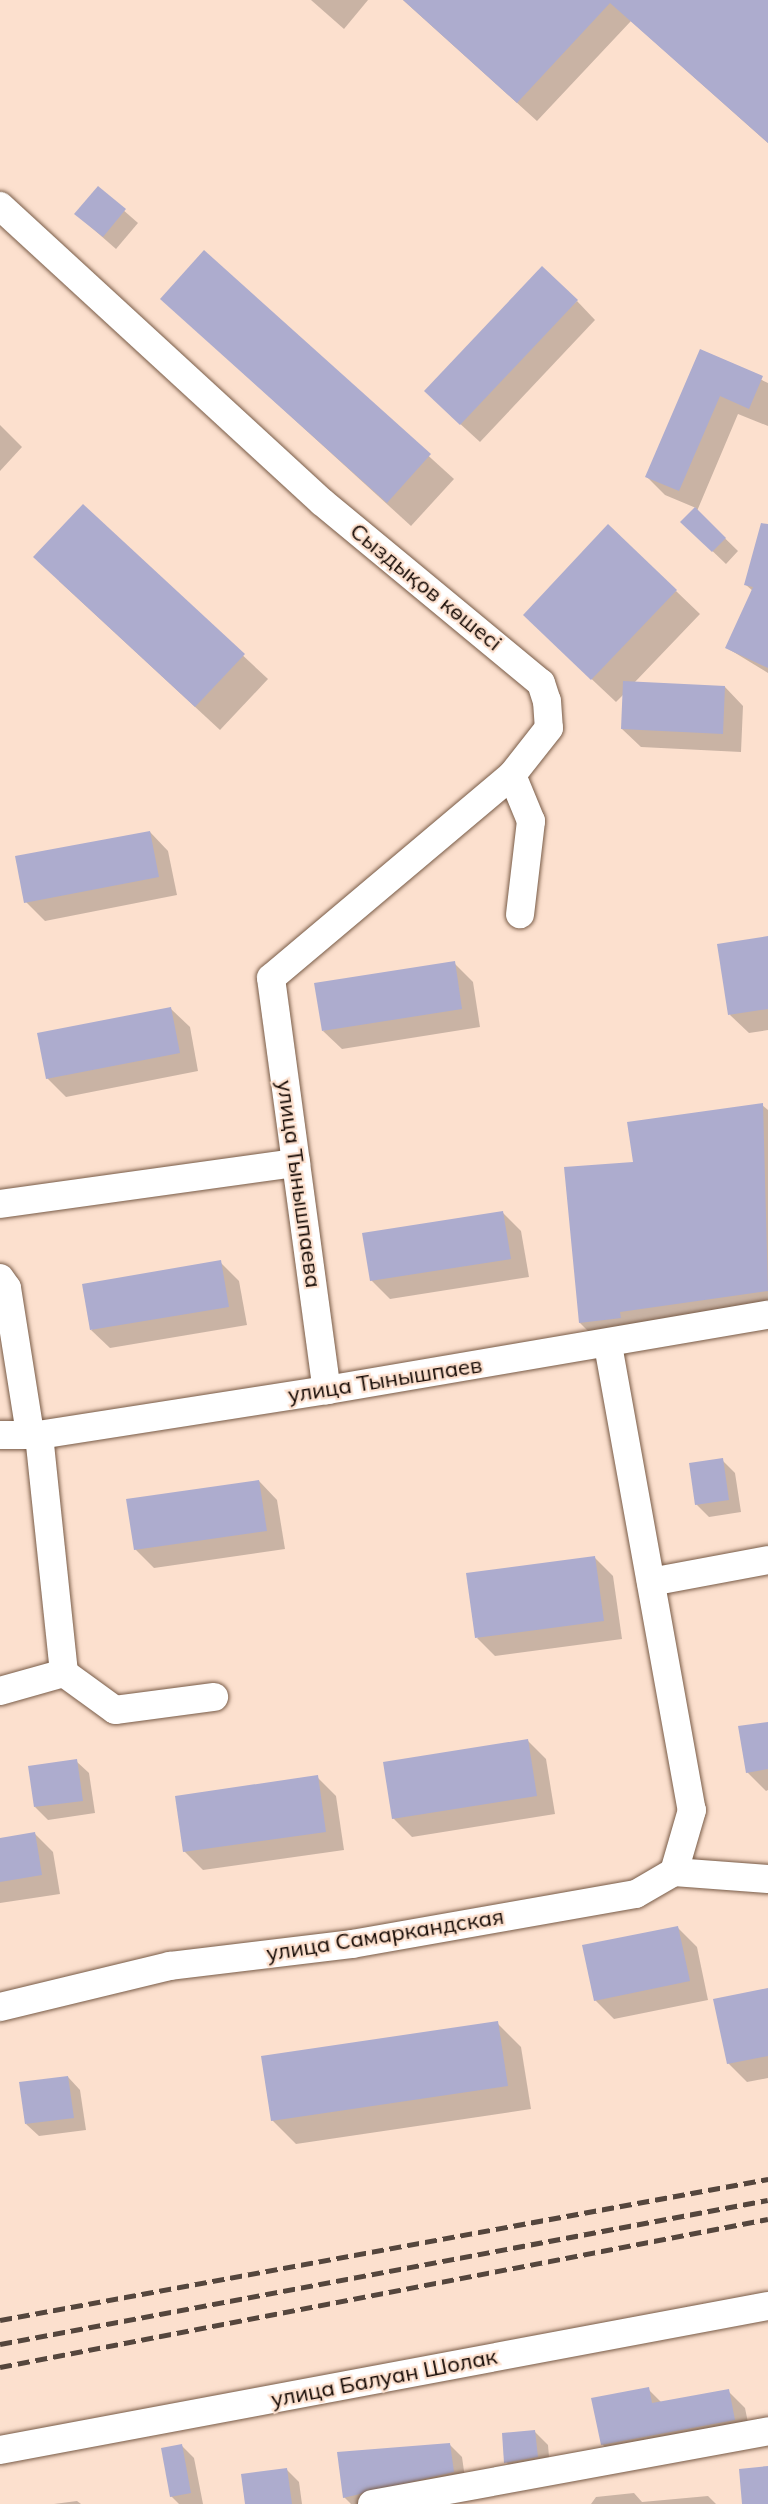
<!DOCTYPE html>
<meta charset="utf-8">
<style>
body{margin:0}
#map{position:relative;width:768px;height:2504px;overflow:hidden;background:#fce0ce;font-family:Mulish,sans-serif}
div>[style]{position:absolute}
.shadow>*{inset:0;background:#0003}
.building>*{inset:0;background:#adacce}
.roads{filter:drop-shadow(0 0 2px #785b47) drop-shadow(0 0 2px #785b47)}
.minor>*{height:28px;margin:-14px;padding:0 14px;transform-origin:14px;border-radius:14px;background:#fff}
.rail>*{height:4.5px;margin-top:-2.25px;transform-origin:0;background:repeating-linear-gradient(90deg,#55463d 0 12px,transparent 0 18px)}
span{translate:-50% -50%;white-space:nowrap;text-align:center;line-height:1.15;-webkit-text-stroke:4.5px #fce0ce;paint-order:stroke}
.street-label{font-size:22px;color:#130803}
</style>
<div id="map">
<div class="shadow">
<div style="clip-path:polygon(311px 0,368px 0,344px 29px)"></div>
<div style="clip-path:polygon(403px 0,768px 0,768px 143px,631px 21px,537px 121px)"></div>
<div style="clip-path:polygon(98px 188px,138px 223px,116px 249px,76px 214px)"></div>
<div style="clip-path:polygon(204px 252px,454px 479px,411px 526px,162px 299px)"></div>
<div style="clip-path:polygon(577px 301px,595px 320px,480px 442px,445px 410px)"></div>
<div style="clip-path:polygon(701px 351px,768px 383px,768px 426px,738px 414px,697px 511px,738px 551px,726px 564px,682px 522px,696px 508px,665px 495px,647px 477px)"></div>
<div style="clip-path:polygon(0 425px,22px 447px,0 471px)"></div>
<div style="clip-path:polygon(83px 506px,268px 679px,220px 730px,59px 581px)"></div>
<div style="clip-path:polygon(768px 556px,768px 673px,727px 648px,753px 591px,746px 585px)"></div>
<div style="clip-path:polygon(676px 591px,700px 614px,634px 683px,725px 687px,743px 706px,741px 752px,641px 747px,622px 729px,624px 694px,616px 702px,548px 638px)"></div>
<div style="clip-path:polygon(150px 832px,168px 851px,177px 895px,45px 921px,26px 902px)"></div>
<div style="clip-path:polygon(768px 937px,768px 1030px,749px 1033px,730px 1015px)"></div>
<div style="clip-path:polygon(454px 963px,473px 982px,480px 1027px,342px 1049px,323px 1031px)"></div>
<div style="clip-path:polygon(171px 1009px,190px 1027px,198px 1071px,66px 1097px,47px 1078px)"></div>
<div style="clip-path:polygon(762px 1105px,768px 1110px,768px 1316px,602px 1345px,580px 1323px,634px 1163px)"></div>
<div style="clip-path:polygon(502px 1212px,521px 1231px,529px 1277px,390px 1299px,371px 1280px)"></div>
<div style="clip-path:polygon(220px 1262px,239px 1281px,247px 1325px,110px 1348px,91px 1330px)"></div>
<div style="clip-path:polygon(722px 1460px,735px 1473px,741px 1512px,709px 1517px,696px 1504px)"></div>
<div style="clip-path:polygon(259px 1481px,277px 1500px,285px 1549px,154px 1568px,135px 1549px)"></div>
<div style="clip-path:polygon(594px 1557px,613px 1576px,622px 1639px,495px 1656px,477px 1638px)"></div>
<div style="clip-path:polygon(768px 1723px,768px 1790px,766px 1791px,747px 1772px)"></div>
<div style="clip-path:polygon(528px 1741px,546px 1759px,555px 1814px,412px 1837px,393px 1818px)"></div>
<div style="clip-path:polygon(76px 1761px,89px 1773px,95px 1813px,48px 1820px,35px 1807px)"></div>
<div style="clip-path:polygon(317px 1777px,336px 1796px,344px 1850px,203px 1870px,184px 1851px)"></div>
<div style="clip-path:polygon(35px 1834px,53px 1852px,60px 1894px,0 1903px,0 1839px)"></div>
<div style="clip-path:polygon(678px 1928px,697px 1947px,708px 2000px,614px 2019px,595px 2000px)"></div>
<div style="clip-path:polygon(768px 1989px,768px 2078px,747px 2082px,728px 2063px)"></div>
<div style="clip-path:polygon(497px 2023px,521px 2047px,531px 2109px,296px 2144px,272px 2120px)"></div>
<div style="clip-path:polygon(68px 2077px,80px 2090px,86px 2130px,39px 2136px,26px 2124px)"></div>
<div style="clip-path:polygon(648px 2389px,662px 2403px,728px 2391px,745px 2408px,751px 2437px,619px 2461px,602px 2444px)"></div>
<div style="clip-path:polygon(535px 2432px,548px 2445px,550px 2469px,519px 2475px,506px 2462px)"></div>
<div style="clip-path:polygon(449px 2444px,462px 2457px,466px 2485px,383px 2504px,351px 2504px,344px 2497px)"></div>
<div style="clip-path:polygon(181px 2445px,194px 2458px,203px 2504px,179px 2504px,171px 2496px)"></div>
<div style="clip-path:polygon(286px 2469px,299px 2482px,302px 2504px,247px 2504px)"></div>
<div style="clip-path:polygon(634px 2493px,642px 2502px,708px 2496px,716px 2504px,591px 2504px,596px 2497px)"></div>
<div style="clip-path:polygon(77px 2501px,81px 2504px,54px 2504px)"></div>
</div>
<div class="building">
<div style="clip-path:polygon(403px 0,768px 0,768px 143px,610px 3px,517px 103px)"></div>
<div style="clip-path:polygon(98px 186px,126px 209px,103px 237px,74px 214px)"></div>
<div style="clip-path:polygon(204px 250px,431px 454px,387px 503px,160px 299px)"></div>
<div style="clip-path:polygon(542px 266px,578px 300px,460px 425px,424px 391px)"></div>
<div style="clip-path:polygon(700px 349px,763px 376px,749px 409px,720px 396px,679px 491px,645px 477px)"></div>
<div style="clip-path:polygon(83px 504px,245px 654px,195px 707px,33px 557px)"></div>
<div style="clip-path:polygon(695px 507px,726px 538px,712px 552px,680px 522px)"></div>
<div style="clip-path:polygon(761px 523px,768px 524px,768px 668px,725px 648px,753px 587px,744px 585px)"></div>
<div style="clip-path:polygon(608px 524px,677px 590px,591px 680px,523px 615px)"></div>
<div style="clip-path:polygon(623px 681px,725px 686px,723px 734px,621px 729px)"></div>
<div style="clip-path:polygon(150px 831px,159px 877px,24px 903px,15px 856px)"></div>
<div style="clip-path:polygon(768px 936px,768px 1009px,728px 1015px,717px 944px)"></div>
<div style="clip-path:polygon(455px 961px,462px 1009px,322px 1031px,314px 983px)"></div>
<div style="clip-path:polygon(171px 1007px,180px 1053px,46px 1079px,37px 1033px)"></div>
<div style="clip-path:polygon(763px 1103px,768px 1291px,620px 1312px,621px 1318px,579px 1323px,564px 1167px,633px 1162px,627px 1122px)"></div>
<div style="clip-path:polygon(503px 1211px,511px 1259px,370px 1281px,362px 1233px)"></div>
<div style="clip-path:polygon(221px 1260px,229px 1307px,90px 1330px,82px 1284px)"></div>
<div style="clip-path:polygon(723px 1458px,729px 1500px,695px 1505px,689px 1463px)"></div>
<div style="clip-path:polygon(259px 1480px,267px 1531px,134px 1550px,126px 1499px)"></div>
<div style="clip-path:polygon(595px 1556px,604px 1621px,475px 1638px,466px 1573px)"></div>
<div style="clip-path:polygon(768px 1722px,768px 1769px,746px 1773px,738px 1726px)"></div>
<div style="clip-path:polygon(528px 1739px,537px 1796px,392px 1819px,383px 1762px)"></div>
<div style="clip-path:polygon(77px 1759px,83px 1801px,34px 1807px,28px 1766px)"></div>
<div style="clip-path:polygon(318px 1775px,326px 1832px,183px 1852px,175px 1796px)"></div>
<div style="clip-path:polygon(35px 1832px,42px 1875px,0 1882px,0 1838px)"></div>
<div style="clip-path:polygon(678px 1926px,690px 1981px,594px 2001px,582px 1945px)"></div>
<div style="clip-path:polygon(768px 1988px,768px 2056px,727px 2064px,713px 1999px)"></div>
<div style="clip-path:polygon(498px 2021px,508px 2086px,271px 2121px,261px 2056px)"></div>
<div style="clip-path:polygon(68px 2076px,74px 2118px,25px 2124px,19px 2082px)"></div>
<div style="clip-path:polygon(649px 2387px,652px 2403px,729px 2389px,735px 2420px,601px 2445px,591px 2398px)"></div>
<div style="clip-path:polygon(535px 2430px,538px 2457px,504px 2463px,502px 2433px)"></div>
<div style="clip-path:polygon(450px 2443px,454px 2472px,343px 2498px,337px 2452px)"></div>
<div style="clip-path:polygon(182px 2444px,191px 2493px,170px 2497px,161px 2448px)"></div>
<div style="clip-path:polygon(768px 2466px,768px 2504px,742px 2504px,739px 2469px)"></div>
<div style="clip-path:polygon(287px 2468px,292px 2504px,245px 2504px,241px 2474px)"></div>
</div>
<div class="roads">
<div class="minor">
<div style="left:0;top:206px;width:437px;rotate:42.6deg"></div>
<div style="left:322px;top:502px;width:284px;rotate:39.6deg"></div>
<div style="left:541px;top:683px;width:19px;rotate:72deg"></div>
<div style="left:547px;top:701px;width:27px;rotate:86deg"></div>
<div style="left:549px;top:728px;width:60px;rotate:128.2deg"></div>
<div style="left:512px;top:775px;width:315px;rotate:139.9deg"></div>
<div style="left:271px;top:978px;width:416px;rotate:82.3deg"></div>
<div style="left:512px;top:775px;width:50px;rotate:67.6deg"></div>
<div style="left:531px;top:821px;width:94px;rotate:96.7deg"></div>
<div style="left:0;top:1204px;width:299px;rotate:-7.9deg"></div>
<div style="left:0;top:1278px;width:12px;rotate:55deg"></div>
<div style="left:7px;top:1288px;width:147px;rotate:81deg"></div>
<div style="left:608px;top:1345px;width:473px;rotate:79.8deg"></div>
<div style="left:692px;top:1810px;width:65px;rotate:106.2deg"></div>
<div style="left:0;top:1435px;width:39px"></div>
<div style="left:39px;top:1435px;width:291px;rotate:-8.9deg"></div>
<div style="left:327px;top:1390px;width:447px;rotate:-9.7deg"></div>
<div style="left:39px;top:1435px;width:239px;rotate:84deg"></div>
<div style="left:64px;top:1673px;width:63px;rotate:36deg"></div>
<div style="left:115px;top:1710px;width:100px;rotate:-7.5deg"></div>
<div style="left:651px;top:1582px;width:119px;rotate:-10.6deg"></div>
<div style="left:0;top:1691px;width:66px;rotate:-15.7deg"></div>
<div style="left:0;top:2007px;width:175px;rotate:-13.6deg"></div>
<div style="left:170px;top:1966px;width:183px;rotate:-6.9deg"></div>
<div style="left:352px;top:1944px;width:288px;rotate:-10deg"></div>
<div style="left:636px;top:1894px;width:44px;rotate:-30.1deg"></div>
<div style="left:674px;top:1872px;width:94px;rotate:4.3deg"></div>
<div style="left:0;top:2450px;width:781px;rotate:-10.62deg"></div>
<div style="left:372px;top:2504px;width:403px;rotate:-10.4deg"></div>
</div>
</div>
<div class="rail">
<div style="left:0;top:2320px;width:781px;rotate:-10.4deg"></div>
<div style="left:0;top:2344px;width:781px;rotate:-10.62deg"></div>
<div style="left:0;top:2367px;width:782px;rotate:-10.91deg"></div>
</div>
<div class="street-label">
<span style="left:426px;top:587px;rotate:39deg">Сыздықов көшесі</span>
<span style="left:299px;top:1184px;rotate:82deg">улица Тынышпаева</span>
<span style="left:385px;top:1380px;rotate:-9deg">улица Тынышпаев</span>
<span style="left:385px;top:1935px;rotate:-9deg">улица Самаркандская</span>
<span style="left:384px;top:2378px;rotate:-11deg">улица Балуан Шолак</span>
</div>
</div>
